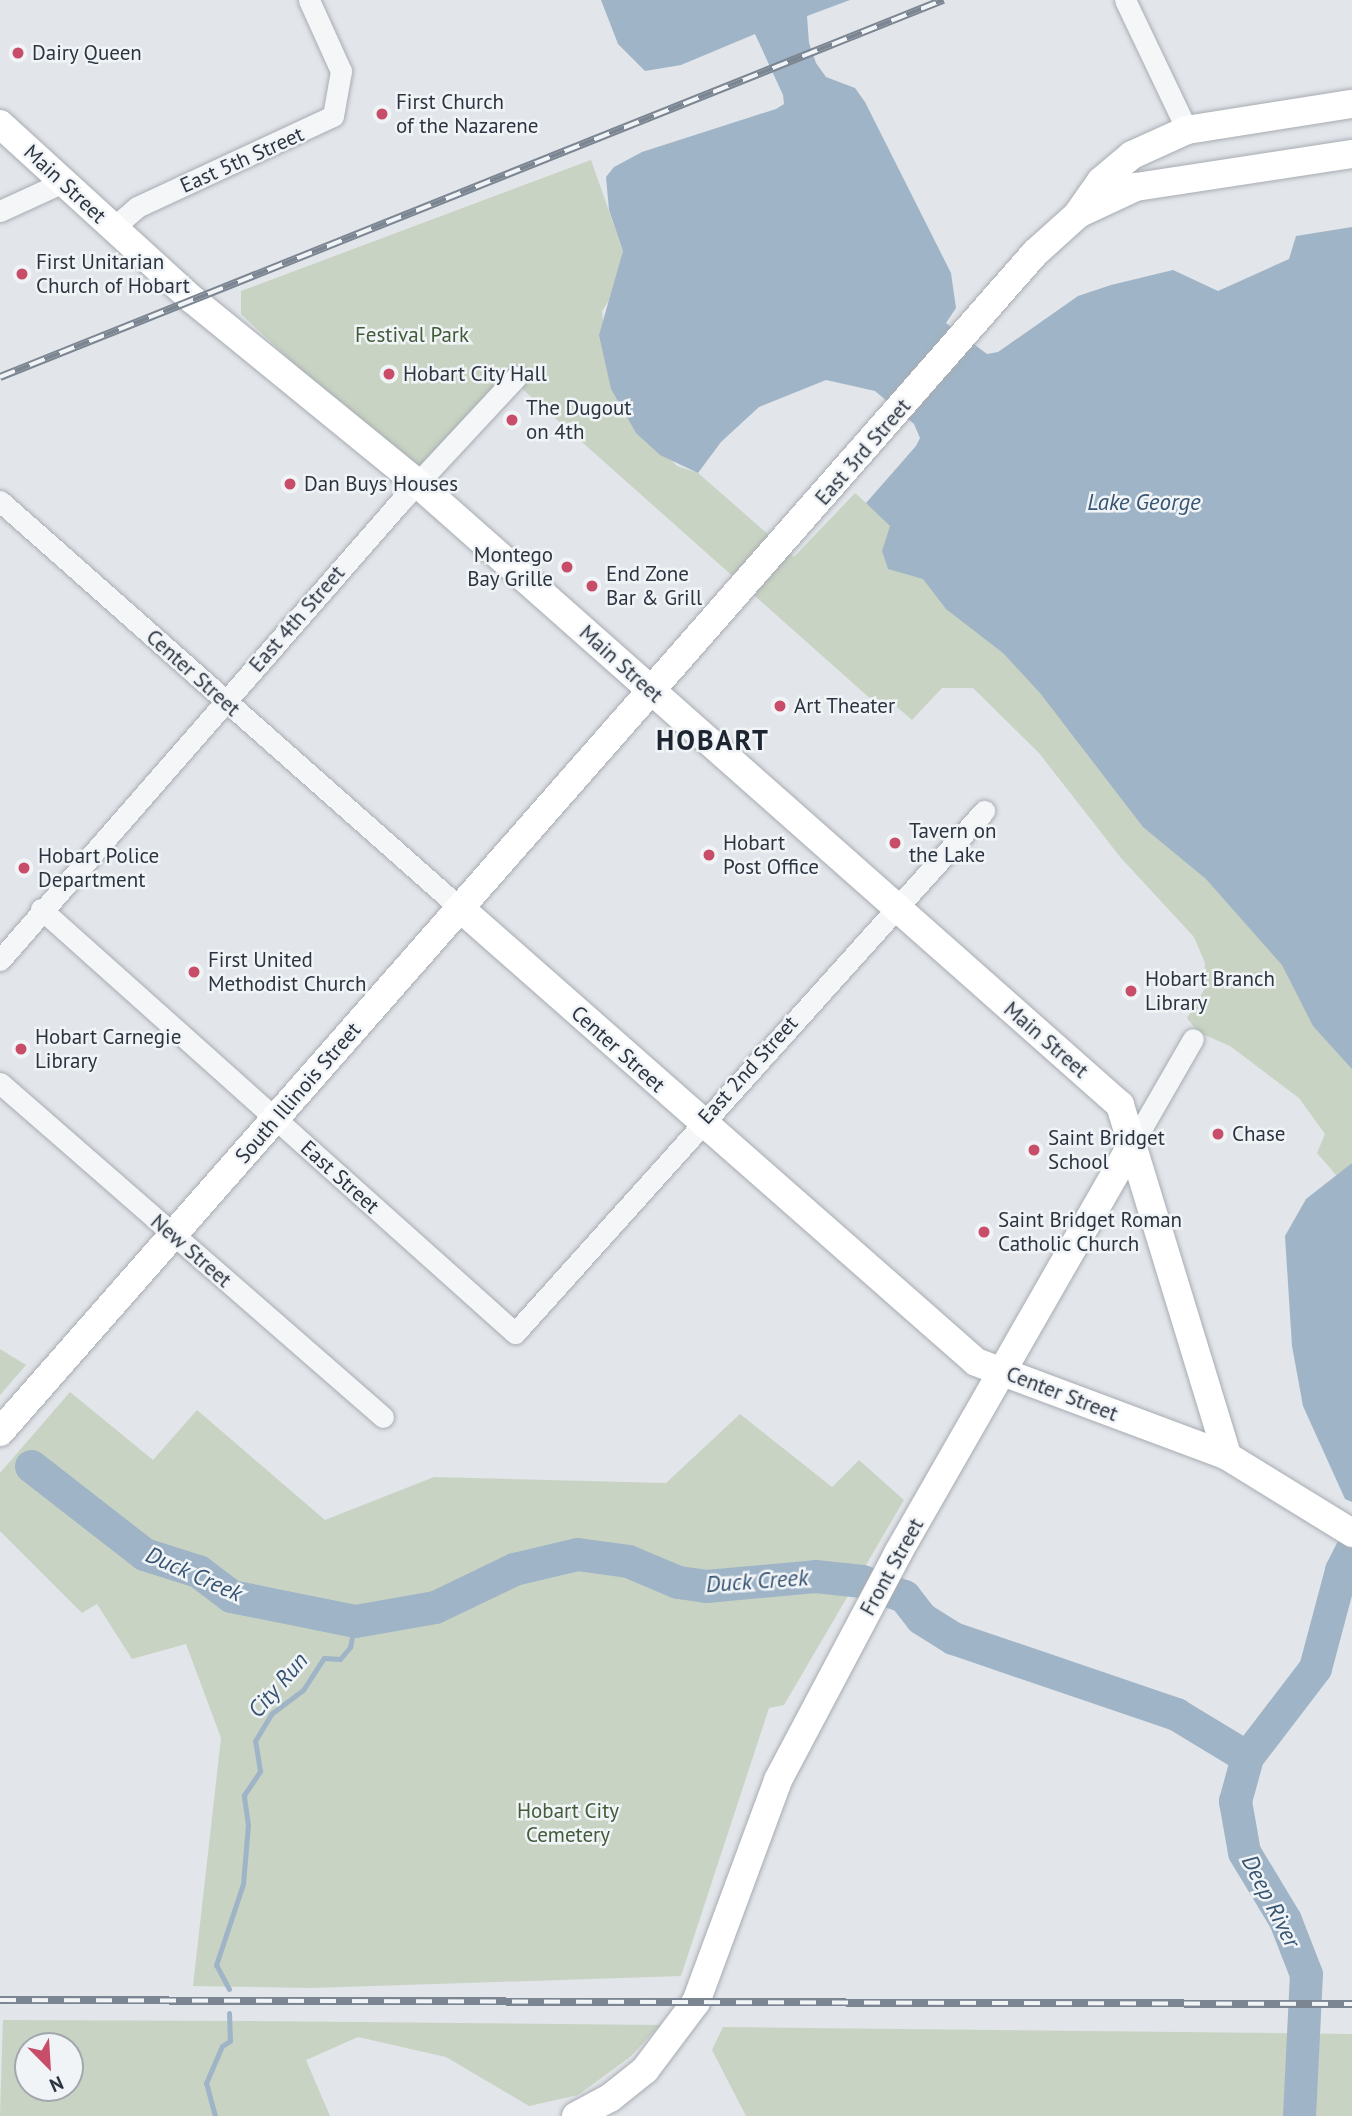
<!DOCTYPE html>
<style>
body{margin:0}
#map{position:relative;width:1352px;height:2116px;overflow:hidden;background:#e2e5e9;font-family:"PT Sans",sans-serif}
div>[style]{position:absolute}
.green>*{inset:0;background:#c8d3c3}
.water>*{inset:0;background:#9fb5c7}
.stream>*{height:5px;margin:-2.5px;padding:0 2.5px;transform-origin:2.5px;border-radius:2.5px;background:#9fb5c7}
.river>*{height:33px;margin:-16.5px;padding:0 16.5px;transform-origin:16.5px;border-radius:16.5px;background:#9fb5c7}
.roads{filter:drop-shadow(0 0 2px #a7acb3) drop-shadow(0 0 2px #a7acb3)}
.street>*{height:21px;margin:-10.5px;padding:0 10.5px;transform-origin:10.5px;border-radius:10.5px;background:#f4f6f8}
.secondary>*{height:28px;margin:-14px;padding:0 14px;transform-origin:14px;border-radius:14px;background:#fff}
.rail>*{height:8px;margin-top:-4px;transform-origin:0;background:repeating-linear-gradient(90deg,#f1f4f7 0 16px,#7c8692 0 32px);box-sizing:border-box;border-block:2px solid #7c8692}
.dots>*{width:19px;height:19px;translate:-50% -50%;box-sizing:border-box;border:4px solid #f1f4f7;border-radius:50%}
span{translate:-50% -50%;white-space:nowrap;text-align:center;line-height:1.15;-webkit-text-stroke:5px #f1f4f7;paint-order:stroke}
.poi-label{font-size:21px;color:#2b3440}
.left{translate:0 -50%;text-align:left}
.right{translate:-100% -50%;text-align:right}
.street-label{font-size:21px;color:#2b3440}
.park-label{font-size:21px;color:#425b39}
.water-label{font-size:23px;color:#375572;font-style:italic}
.district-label{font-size:28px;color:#1d2531;font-weight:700;letter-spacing:2px}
.north{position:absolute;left:14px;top:2032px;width:70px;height:70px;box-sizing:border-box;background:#f1f4f7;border:2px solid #a2a7ae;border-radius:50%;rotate:156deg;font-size:19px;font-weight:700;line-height:28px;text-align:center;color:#2b3440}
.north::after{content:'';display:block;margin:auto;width:24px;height:32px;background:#c84d68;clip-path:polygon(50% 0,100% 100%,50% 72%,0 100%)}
</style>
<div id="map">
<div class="green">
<div style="clip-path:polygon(591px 160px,623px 251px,612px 296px,602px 311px,611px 389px,624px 409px,677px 466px,698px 473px,794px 557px,855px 493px,989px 613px,1352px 1043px,1352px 1163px,1337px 1176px,1317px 1153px,1325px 1134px,1299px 1098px,1230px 1046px,1198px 1032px,1187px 1018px,1204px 990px,1205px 963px,1194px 937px,1121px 858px,1039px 753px,973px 688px,942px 688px,912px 720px,890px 701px,882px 709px,510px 378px,416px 478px,241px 314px,241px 291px)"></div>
<div style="clip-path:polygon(0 1349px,26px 1365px,0 1395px)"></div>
<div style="clip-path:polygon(70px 1392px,153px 1460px,197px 1410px,325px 1520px,434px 1477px,666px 1483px,740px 1414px,832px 1487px,859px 1460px,904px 1500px,784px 1705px,769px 1708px,681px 1976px,312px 1988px,193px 1986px,221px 1738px,186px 1644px,132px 1659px,97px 1604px,82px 1613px,0 1531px,0 1473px)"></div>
<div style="clip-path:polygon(evenodd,3px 2020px,251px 2021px,660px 2025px,630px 2057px,578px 2095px,529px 2106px,446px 2057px,358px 2037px,306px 2060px,330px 2116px,0 2116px,3px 2020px,28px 2046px,70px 2046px,70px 2088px,28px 2088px,28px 2046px)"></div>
<div style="clip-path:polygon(723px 2027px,1352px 2034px,1352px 2116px,746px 2116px,712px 2050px)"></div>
</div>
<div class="water">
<div style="clip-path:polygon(601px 0,850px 0,807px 16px,809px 43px,816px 63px,826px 77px,855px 88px,865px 102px,951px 273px,956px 308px,946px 323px,987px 354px,998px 352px,1078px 296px,1111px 285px,1173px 270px,1218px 291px,1289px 259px,1296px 236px,1352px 227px,1352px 1069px,1313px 1026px,1282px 965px,1206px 879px,1143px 827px,1040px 693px,1003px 653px,946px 609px,923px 579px,888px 569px,882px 551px,890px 526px,866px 503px,916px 446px,920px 438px,914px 424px,875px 391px,826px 380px,759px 407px,721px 442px,698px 473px,660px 455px,636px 433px,611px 389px,599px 335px,623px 251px,609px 210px,606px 177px,614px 167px,642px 152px,776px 109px,784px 104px,783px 95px,755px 34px,681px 65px,645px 71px,618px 44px)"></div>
<div style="clip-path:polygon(1352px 1163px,1352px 1502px,1345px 1499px,1303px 1406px,1292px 1346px,1285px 1236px,1306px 1199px)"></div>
</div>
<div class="stream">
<div style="left:229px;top:1989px;width:27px;rotate:-118deg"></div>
<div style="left:216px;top:1965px;width:85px;rotate:-71.6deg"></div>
<div style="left:243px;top:1884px;width:59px;rotate:-85.2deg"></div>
<div style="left:248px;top:1825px;width:30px;rotate:-98deg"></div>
<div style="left:244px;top:1795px;width:29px;rotate:-56deg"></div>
<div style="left:260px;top:1771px;width:30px;rotate:-99deg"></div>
<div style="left:255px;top:1741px;width:31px;rotate:-59deg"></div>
<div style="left:271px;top:1714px;width:40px;rotate:-37deg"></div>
<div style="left:303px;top:1690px;width:38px;rotate:-57deg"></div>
<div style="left:324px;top:1658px;width:16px;rotate:4deg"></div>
<div style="left:340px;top:1659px;width:16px;rotate:-50deg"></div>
<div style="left:350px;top:1647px;width:26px;rotate:-79deg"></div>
<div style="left:215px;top:2116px;width:34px;rotate:-105deg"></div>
<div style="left:206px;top:2083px;width:40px;rotate:-66.6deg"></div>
<div style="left:222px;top:2046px;width:9px;rotate:-32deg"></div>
<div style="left:230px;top:2041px;width:28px;rotate:-92deg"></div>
</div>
<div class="river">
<div style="left:31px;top:1466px;width:143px;rotate:37.9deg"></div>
<div style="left:144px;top:1554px;width:57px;rotate:17.5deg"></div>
<div style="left:198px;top:1571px;width:41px;rotate:37.1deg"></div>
<div style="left:231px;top:1596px;width:126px;rotate:11.4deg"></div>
<div style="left:355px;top:1621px;width:81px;rotate:-9.9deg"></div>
<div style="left:435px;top:1607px;width:88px;rotate:-25.7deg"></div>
<div style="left:514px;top:1569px;width:65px;rotate:-13.4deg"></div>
<div style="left:577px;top:1554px;width:51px;rotate:7.8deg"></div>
<div style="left:628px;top:1561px;width:54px;rotate:22.8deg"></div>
<div style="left:678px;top:1582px;width:28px;rotate:8deg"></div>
<div style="left:706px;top:1586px;width:109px;rotate:-5.2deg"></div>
<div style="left:815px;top:1576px;width:47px;rotate:6.1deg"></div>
<div style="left:862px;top:1581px;width:45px;rotate:19.7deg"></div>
<div style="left:904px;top:1596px;width:28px;rotate:52deg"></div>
<div style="left:921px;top:1618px;width:38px;rotate:32deg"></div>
<div style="left:953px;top:1638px;width:236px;rotate:18.8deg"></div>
<div style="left:1176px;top:1714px;width:83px;rotate:31.2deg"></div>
<div style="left:1299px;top:2116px;width:142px;rotate:-87.2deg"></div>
<div style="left:1306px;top:1974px;width:58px;rotate:-111.3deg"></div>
<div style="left:1285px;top:1920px;width:79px;rotate:-121.1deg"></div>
<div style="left:1244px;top:1852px;width:52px;rotate:-100deg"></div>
<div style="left:1235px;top:1801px;width:46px;rotate:-74.7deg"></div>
<div style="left:1247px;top:1757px;width:112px;rotate:-52.6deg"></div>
<div style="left:1315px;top:1668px;width:101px;rotate:-75.1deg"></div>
<div style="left:1341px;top:1570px;width:25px;rotate:-63deg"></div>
</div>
<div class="roads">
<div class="street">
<div style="left:1125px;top:0;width:144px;rotate:64.5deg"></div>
<div style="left:0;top:211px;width:69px;rotate:-24.7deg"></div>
<div style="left:113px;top:228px;width:32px;rotate:-41deg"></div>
<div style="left:137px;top:207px;width:216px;rotate:-24.9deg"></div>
<div style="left:333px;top:116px;width:46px;rotate:-79.9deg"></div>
<div style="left:341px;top:71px;width:78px;rotate:-114.3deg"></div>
<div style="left:0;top:501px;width:614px;rotate:41.5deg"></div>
<div style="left:41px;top:909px;width:636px;rotate:41.81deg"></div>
<div style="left:515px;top:1333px;width:702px;rotate:-48.06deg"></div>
<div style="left:0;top:960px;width:608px;rotate:-48.87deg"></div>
<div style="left:400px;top:502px;width:171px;rotate:-47.1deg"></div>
<div style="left:0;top:1083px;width:508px;rotate:41.09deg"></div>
<div style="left:1132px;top:1145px;width:122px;rotate:-60.1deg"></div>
</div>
<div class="secondary">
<div style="left:0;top:124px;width:261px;rotate:42.4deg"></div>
<div style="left:193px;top:300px;width:289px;rotate:39.2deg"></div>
<div style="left:417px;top:483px;width:939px;rotate:41.5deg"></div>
<div style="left:1120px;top:1105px;width:367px;rotate:73deg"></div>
<div style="left:1080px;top:213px;width:62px;rotate:-24.9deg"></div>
<div style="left:1136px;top:187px;width:219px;rotate:-8.7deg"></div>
<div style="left:460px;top:908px;width:687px;rotate:41.34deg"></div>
<div style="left:976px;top:1362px;width:268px;rotate:20.5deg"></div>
<div style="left:1227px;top:1456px;width:147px;rotate:31.6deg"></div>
<div style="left:0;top:1432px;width:1569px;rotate:-48.72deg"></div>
<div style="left:1035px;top:253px;width:57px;rotate:-42.1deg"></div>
<div style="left:1077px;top:215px;width:42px;rotate:-54.8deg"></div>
<div style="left:1101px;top:181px;width:40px;rotate:-40deg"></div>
<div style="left:1132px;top:155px;width:60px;rotate:-24.4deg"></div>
<div style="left:1187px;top:130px;width:167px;rotate:-9deg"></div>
<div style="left:576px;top:2116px;width:38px;rotate:-28deg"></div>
<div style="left:610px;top:2098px;width:45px;rotate:-38.7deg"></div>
<div style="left:645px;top:2070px;width:85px;rotate:-53.1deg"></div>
<div style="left:696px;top:2002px;width:237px;rotate:-69.7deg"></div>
<div style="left:778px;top:1780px;width:257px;rotate:-62.1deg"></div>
<div style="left:898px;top:1553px;width:470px;rotate:-60.2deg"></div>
</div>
</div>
<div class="rail">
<div style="left:0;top:377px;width:1016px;rotate:-21.79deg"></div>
<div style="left:0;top:2000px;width:1352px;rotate:0.17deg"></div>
</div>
<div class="dots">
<div style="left:18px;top:53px;background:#c84d68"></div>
<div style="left:382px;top:114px;background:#c84d68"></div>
<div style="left:22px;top:274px;background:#c84d68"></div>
<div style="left:389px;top:374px;background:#c84d68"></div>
<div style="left:512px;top:420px;background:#c84d68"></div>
<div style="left:290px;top:484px;background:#c84d68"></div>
<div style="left:567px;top:567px;background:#c84d68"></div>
<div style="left:592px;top:586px;background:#c84d68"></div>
<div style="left:780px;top:706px;background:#c84d68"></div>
<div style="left:895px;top:843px;background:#c84d68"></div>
<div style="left:709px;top:855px;background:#c84d68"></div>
<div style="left:24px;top:868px;background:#c84d68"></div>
<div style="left:194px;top:972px;background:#c84d68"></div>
<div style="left:1131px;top:991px;background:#c84d68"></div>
<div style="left:21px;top:1049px;background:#c84d68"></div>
<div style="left:1218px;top:1134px;background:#c84d68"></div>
<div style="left:1034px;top:1150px;background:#c84d68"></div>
<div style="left:984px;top:1232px;background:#c84d68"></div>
</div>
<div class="poi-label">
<span class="left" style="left:32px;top:53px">Dairy Queen</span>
<span class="left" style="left:396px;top:114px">First Church<br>of the Nazarene</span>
<span class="left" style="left:36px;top:274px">First Unitarian<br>Church of Hobart</span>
<span class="left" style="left:403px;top:374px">Hobart City Hall</span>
<span class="left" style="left:526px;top:420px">The Dugout<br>on 4th</span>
<span class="left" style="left:304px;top:484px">Dan Buys Houses</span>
<span class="right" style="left:553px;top:567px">Montego<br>Bay Grille</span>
<span class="left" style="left:606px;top:586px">End Zone<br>Bar &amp; Grill</span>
<span class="left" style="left:794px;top:706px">Art Theater</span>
<span class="left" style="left:909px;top:843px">Tavern on<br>the Lake</span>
<span class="left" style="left:723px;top:855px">Hobart<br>Post Office</span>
<span class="left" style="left:38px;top:868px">Hobart Police<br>Department</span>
<span class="left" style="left:208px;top:972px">First United<br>Methodist Church</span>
<span class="left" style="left:1145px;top:991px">Hobart Branch<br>Library</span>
<span class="left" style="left:35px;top:1049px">Hobart Carnegie<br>Library</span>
<span class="left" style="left:1232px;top:1134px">Chase</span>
<span class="left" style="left:1048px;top:1150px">Saint Bridget<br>School</span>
<span class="left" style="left:998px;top:1232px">Saint Bridget Roman<br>Catholic Church</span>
</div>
<div class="street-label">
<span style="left:242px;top:160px;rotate:-24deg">East 5th Street</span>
<span style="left:65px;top:184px;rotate:43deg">Main Street</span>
<span style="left:863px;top:452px;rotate:-49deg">East 3rd Street</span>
<span style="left:297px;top:619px;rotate:-49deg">East 4th Street</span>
<span style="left:621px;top:664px;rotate:42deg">Main Street</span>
<span style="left:193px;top:673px;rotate:42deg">Center Street</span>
<span style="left:1046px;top:1040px;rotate:41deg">Main Street</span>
<span style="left:618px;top:1049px;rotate:42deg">Center Street</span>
<span style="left:748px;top:1070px;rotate:-48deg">East 2nd Street</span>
<span style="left:298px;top:1093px;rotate:-49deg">South Illinois Street</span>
<span style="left:340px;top:1177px;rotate:42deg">East Street</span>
<span style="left:191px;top:1251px;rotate:41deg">New Street</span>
<span style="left:1062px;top:1394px;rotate:21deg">Center Street</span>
<span style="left:892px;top:1567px;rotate:-61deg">Front Street</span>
</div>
<div class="park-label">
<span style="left:412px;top:335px">Festival Park</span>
<span style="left:568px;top:1823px">Hobart City<br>Cemetery</span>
</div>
<div class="water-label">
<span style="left:1144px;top:502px">Lake George</span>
<span style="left:194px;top:1574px;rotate:24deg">Duck Creek</span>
<span style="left:757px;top:1581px;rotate:-4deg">Duck Creek</span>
<span style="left:278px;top:1685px;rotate:-49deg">City Run</span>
<span style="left:1271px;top:1901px;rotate:63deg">Deep River</span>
</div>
<div class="district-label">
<span style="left:713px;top:740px">HOBART</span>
</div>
<div class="north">N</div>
</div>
